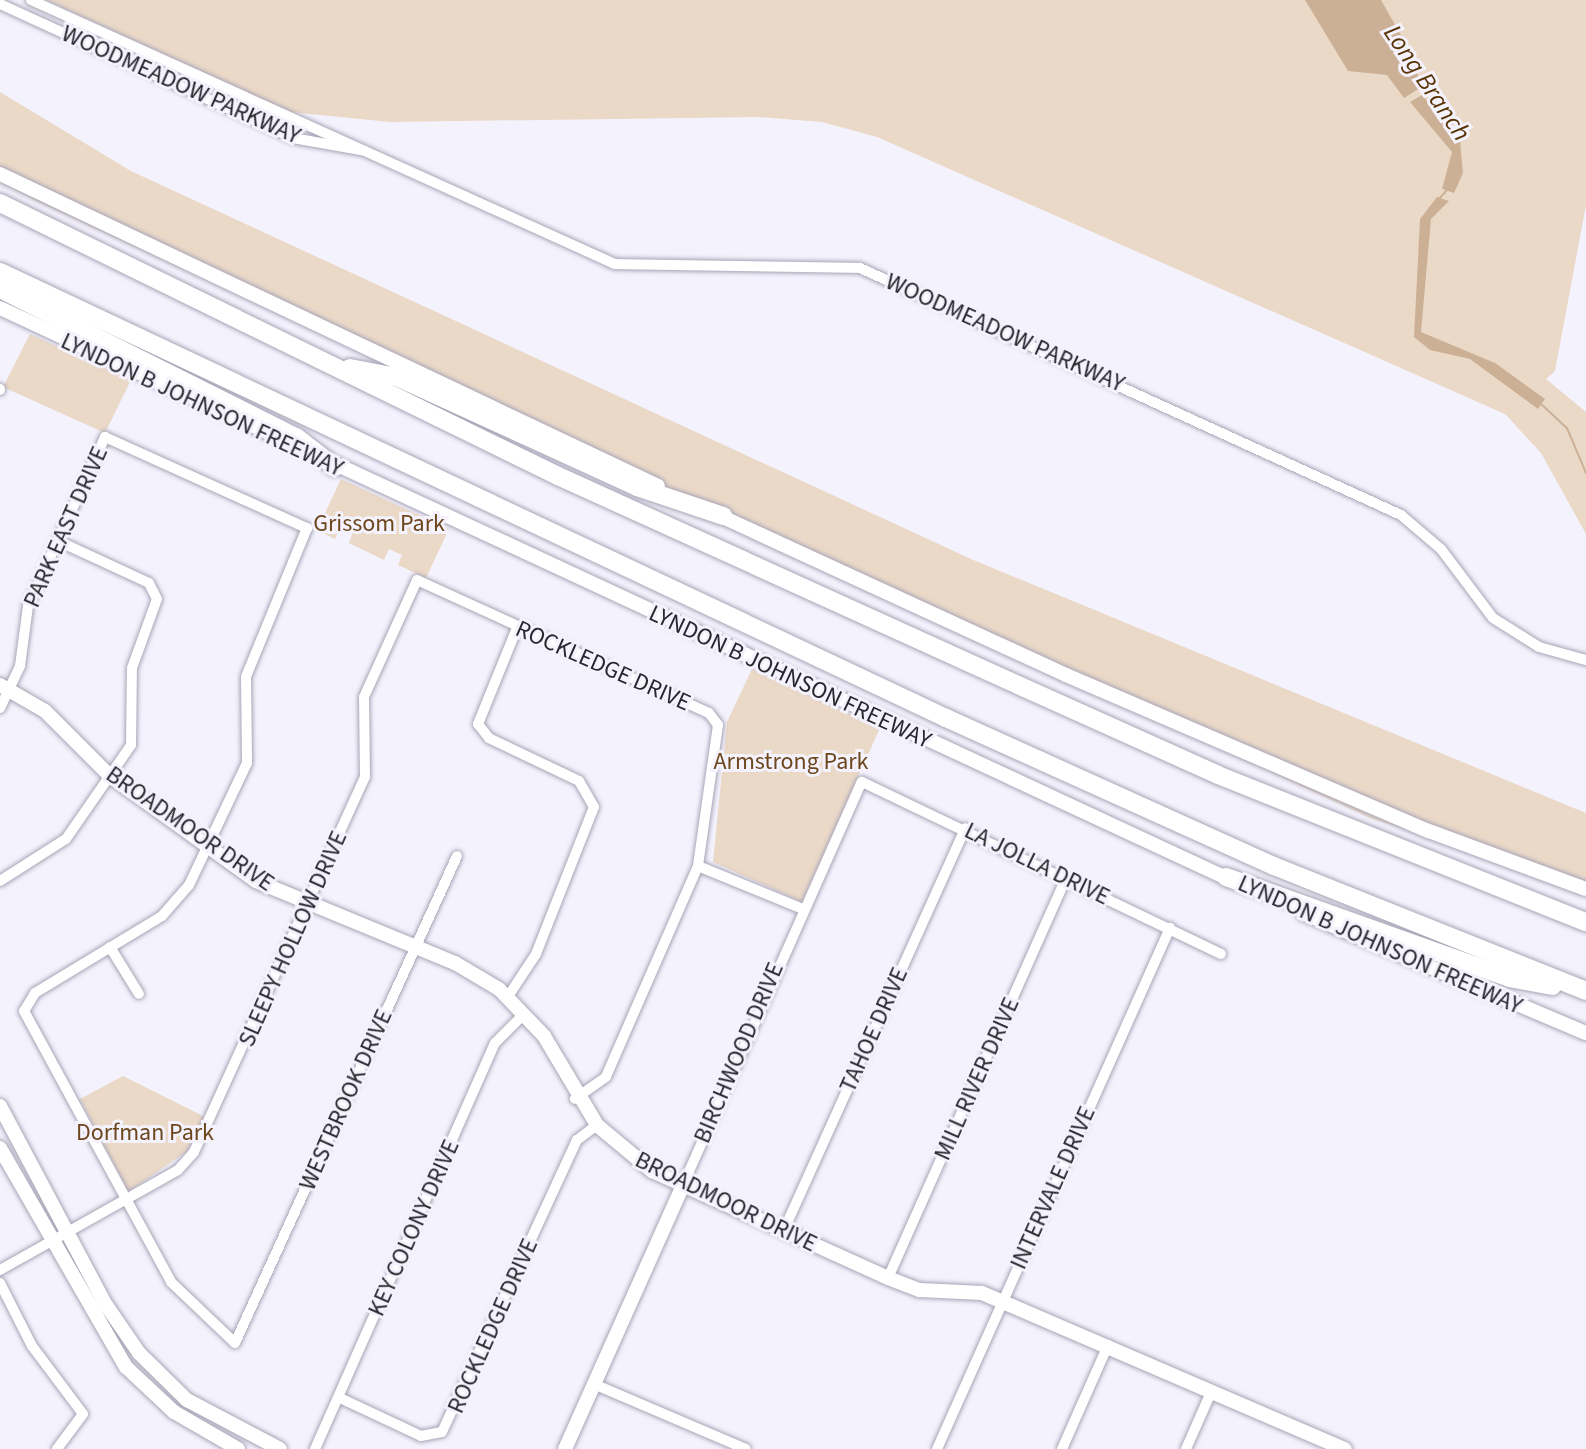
<!DOCTYPE html>
<style>
body{margin:0}
#map{position:relative;width:1586px;height:1449px;overflow:hidden;background:#f4f2fd;font-family:"Source Sans 3",sans-serif}
div>[style]{position:absolute}
.green>*{inset:0;background:#ebd9c8}
.water>*{inset:0;background:#ccb096}
.stream>*{height:2px;margin:-1px;padding:0 1px;transform-origin:1px;border-radius:1px;background:#ccb096}
.roads{filter:drop-shadow(0 0 2px #a8a5b6) drop-shadow(0 0 2px #a8a5b6)}
.street>*{height:10px;margin:-5px;padding:0 5px;transform-origin:5px;border-radius:5px;background:#fff}
.secondary>*{height:14px;margin:-7px;padding:0 7px;transform-origin:7px;border-radius:7px;background:#fff}
.highway>*{height:18px;margin:-9px;padding:0 9px;transform-origin:9px;border-radius:9px;background:#fff}
span{translate:-50% -50%;white-space:nowrap;text-align:center;line-height:1.15;-webkit-text-stroke:6px #f4f2fd;paint-order:stroke}
.street-label{font-size:24px;color:#28272d}
.park-label{font-size:24px;color:#6d461c}
.water-label{font-size:26px;color:#593303;font-style:italic}
</style>
<div id="map">
<div class="green">
<div style="clip-path:polygon(46px 0,1586px 0,1586px 205px,1555px 371px,1546px 379px,1586px 412px,1586px 534px,1541px 453px,1505px 414px,877px 137px,822px 122px,758px 117px,390px 122px,290px 112px)"></div>
<div style="clip-path:polygon(0 92px,131px 171px,971px 559px,1586px 813px,1586px 888px,1370px 818px,38px 202px,0 182px)"></div>
<div style="clip-path:polygon(30px 334px,131px 380px,105px 433px,3px 387px)"></div>
<div style="clip-path:polygon(341px 479px,449px 529px,426px 578px,398px 565px,402px 555px,389px 549px,384px 560px,349px 543px,353px 532px,341px 526px,335px 539px,317px 530px)"></div>
<div style="clip-path:polygon(752px 669px,880px 728px,802px 902px,713px 862px,727px 722px)"></div>
<div style="clip-path:polygon(123px 1076px,207px 1118px,186px 1152px,128px 1192px,80px 1099px)"></div>
</div>
<div class="water">
<div style="clip-path:polygon(1305px 0,1381px 0,1415px 60px,1420px 88px,1404px 98px,1387px 75px,1348px 71px)"></div>
<div style="clip-path:polygon(1422px 95px,1460px 141px,1463px 173px,1454px 193px,1442px 189px,1452px 152px,1410px 102px)"></div>
<div style="clip-path:polygon(1437px 197px,1449px 201px,1431px 219px,1421px 332px,1495px 363px,1545px 399px,1538px 409px,1470px 359px,1430px 350px,1414px 337px,1420px 219px)"></div>
</div>
<div class="stream">
<div style="left:1438px;top:200px;width:13px;rotate:-48deg"></div>
<div style="left:1540px;top:403px;width:37px;rotate:43deg"></div>
<div style="left:1567px;top:428px;width:49px;rotate:67.1deg"></div>
</div>
<div class="roads">
<div class="street">
<div style="left:31px;top:0;width:641px;rotate:24.33deg"></div>
<div style="left:615px;top:264px;width:245px;rotate:0.9deg"></div>
<div style="left:860px;top:268px;width:595px;rotate:24.54deg"></div>
<div style="left:1401px;top:515px;width:52px;rotate:40.4deg"></div>
<div style="left:1441px;top:549px;width:86px;rotate:53deg"></div>
<div style="left:1493px;top:618px;width:54px;rotate:32.2deg"></div>
<div style="left:1539px;top:647px;width:49px;rotate:15.5deg"></div>
<div style="left:0;top:4px;width:322px;rotate:24.6deg"></div>
<div style="left:293px;top:138px;width:73px;rotate:10.2deg"></div>
<div style="left:0;top:389px;width:1px;rotate:90deg"></div>
<div style="left:0;top:708px;width:47px;rotate:-64.5deg"></div>
<div style="left:20px;top:666px;width:61px;rotate:-82.4deg"></div>
<div style="left:28px;top:606px;width:186px;rotate:-65.5deg"></div>
<div style="left:105px;top:437px;width:222px;rotate:24.3deg"></div>
<div style="left:307px;top:528px;width:161px;rotate:112.3deg"></div>
<div style="left:246px;top:677px;width:86px;rotate:89.3deg"></div>
<div style="left:247px;top:763px;width:135px;rotate:115.4deg"></div>
<div style="left:189px;top:885px;width:41px;rotate:131.1deg"></div>
<div style="left:162px;top:916px;width:149px;rotate:148.8deg"></div>
<div style="left:35px;top:993px;width:21px;rotate:121deg"></div>
<div style="left:24px;top:1011px;width:308px;rotate:61.5deg"></div>
<div style="left:171px;top:1282px;width:88px;rotate:43.6deg"></div>
<div style="left:235px;top:1343px;width:535px;rotate:-65.49deg"></div>
<div style="left:698px;top:866px;width:113px;rotate:22.3deg"></div>
<div style="left:0;top:881px;width:78px;rotate:-32.5deg"></div>
<div style="left:66px;top:839px;width:114px;rotate:-55.3deg"></div>
<div style="left:131px;top:745px;width:77px;rotate:-89.3deg"></div>
<div style="left:132px;top:668px;width:73px;rotate:-70.1deg"></div>
<div style="left:157px;top:599px;width:18px;rotate:-117deg"></div>
<div style="left:149px;top:583px;width:100px;rotate:-155.2deg"></div>
<div style="left:110px;top:947px;width:55px;rotate:58.3deg"></div>
<div style="left:507px;top:998px;width:53px;rotate:-56.6deg"></div>
<div style="left:536px;top:954px;width:158px;rotate:-68.5deg"></div>
<div style="left:594px;top:807px;width:30px;rotate:-120deg"></div>
<div style="left:579px;top:781px;width:100px;rotate:-154.5deg"></div>
<div style="left:489px;top:738px;width:18px;rotate:-128deg"></div>
<div style="left:478px;top:724px;width:104px;rotate:-67.9deg"></div>
<div style="left:683px;top:1185px;width:441px;rotate:-66.1deg"></div>
<div style="left:862px;top:782px;width:398px;rotate:25.6deg"></div>
<div style="left:783px;top:1232px;width:443px;rotate:-65.7deg"></div>
<div style="left:0;top:1270px;width:204px;rotate:-29.3deg"></div>
<div style="left:178px;top:1170px;width:24px;rotate:-48deg"></div>
<div style="left:194px;top:1152px;width:412px;rotate:-65.5deg"></div>
<div style="left:365px;top:777px;width:80px;rotate:-90.7deg"></div>
<div style="left:364px;top:697px;width:128px;rotate:-65.6deg"></div>
<div style="left:417px;top:580px;width:321px;rotate:24.5deg"></div>
<div style="left:709px;top:713px;width:15px;rotate:53deg"></div>
<div style="left:718px;top:725px;width:142px;rotate:98.1deg"></div>
<div style="left:698px;top:866px;width:230px;rotate:113.6deg"></div>
<div style="left:606px;top:1077px;width:38px;rotate:145deg"></div>
<div style="left:888px;top:1278px;width:437px;rotate:-66deg"></div>
<div style="left:0;top:1283px;width:71px;rotate:63.1deg"></div>
<div style="left:32px;top:1346px;width:85px;rotate:53.1deg"></div>
<div style="left:83px;top:1414px;width:44px;rotate:126.6deg"></div>
<div style="left:594px;top:1384px;width:165px;rotate:23.2deg"></div>
<div style="left:340px;top:1398px;width:89px;rotate:25.1deg"></div>
<div style="left:421px;top:1436px;width:21px;rotate:-11deg"></div>
<div style="left:442px;top:1432px;width:322px;rotate:-65.2deg"></div>
<div style="left:577px;top:1140px;width:25px;rotate:-37deg"></div>
<div style="left:315px;top:1449px;width:444px;rotate:-66.1deg"></div>
<div style="left:495px;top:1043px;width:41px;rotate:-45deg"></div>
<div style="left:937px;top:1449px;width:571px;rotate:-65.91deg"></div>
<div style="left:1062px;top:1449px;width:114px;rotate:-66.1deg"></div>
<div style="left:1186px;top:1449px;width:64px;rotate:-66.2deg"></div>
</div>
<div class="secondary">
<div style="left:0;top:174px;width:728px;rotate:25.37deg"></div>
<div style="left:0;top:308px;width:1360px;rotate:24.93deg"></div>
<div style="left:716px;top:514px;width:385px;rotate:24.7deg"></div>
<div style="left:1066px;top:675px;width:395px;rotate:23.3deg"></div>
<div style="left:1429px;top:831px;width:167px;rotate:20.3deg"></div>
<div style="left:0;top:685px;width:52px;rotate:30deg"></div>
<div style="left:45px;top:711px;width:91px;rotate:45deg"></div>
<div style="left:109px;top:775px;width:181px;rotate:35.8deg"></div>
<div style="left:256px;top:881px;width:215px;rotate:22.4deg"></div>
<div style="left:455px;top:963px;width:51px;rotate:30.6deg"></div>
<div style="left:499px;top:989px;width:65px;rotate:46.2deg"></div>
<div style="left:544px;top:1036px;width:104px;rotate:59.2deg"></div>
<div style="left:597px;top:1125px;width:72px;rotate:39.9deg"></div>
<div style="left:652px;top:1171px;width:259px;rotate:24.4deg"></div>
<div style="left:888px;top:1278px;width:34px;rotate:21deg"></div>
<div style="left:920px;top:1290px;width:62px;rotate:2.8deg"></div>
<div style="left:982px;top:1293px;width:395px;rotate:23.3deg"></div>
<div style="left:1303px;top:913px;width:307px;rotate:23deg"></div>
<div style="left:0;top:1106px;width:222px;rotate:62deg"></div>
<div style="left:104px;top:1302px;width:62px;rotate:55.5deg"></div>
<div style="left:139px;top:1353px;width:67px;rotate:44.4deg"></div>
<div style="left:187px;top:1400px;width:105px;rotate:27.8deg"></div>
<div style="left:0;top:1148px;width:253px;rotate:60.1deg"></div>
<div style="left:126px;top:1367px;width:66px;rotate:43.2deg"></div>
<div style="left:174px;top:1412px;width:74px;rotate:30deg"></div>
<div style="left:565px;top:1449px;width:289px;rotate:-65.9deg"></div>
</div>
<div class="highway">
<div style="left:0;top:203px;width:621px;rotate:26.07deg"></div>
<div style="left:558px;top:476px;width:505px;rotate:24.43deg"></div>
<div style="left:1018px;top:685px;width:219px;rotate:24.2deg"></div>
<div style="left:1218px;top:775px;width:396px;rotate:21.8deg"></div>
<div style="left:0;top:272px;width:1046px;rotate:25.24deg"></div>
<div style="left:946px;top:718px;width:360px;rotate:24.3deg"></div>
<div style="left:1274px;top:866px;width:336px;rotate:21.8deg"></div>
<div style="left:0;top:289px;width:331px;rotate:26.6deg"></div>
<div style="left:296px;top:437px;width:49px;rotate:37.6deg"></div>
<div style="left:350px;top:368px;width:48px;rotate:10.8deg"></div>
<div style="left:397px;top:377px;width:264px;rotate:24.6deg"></div>
<div style="left:637px;top:487px;width:91px;rotate:18.6deg"></div>
<div style="left:1226px;top:877px;width:300px;rotate:19.6deg"></div>
<div style="left:1509px;top:978px;width:44px;rotate:10.5deg"></div>
</div>
</div>
<div class="street-label">
<span style="left:181px;top:85px;rotate:24deg">WOODMEADOW PARKWAY</span>
<span style="left:1005px;top:333px;rotate:24deg">WOODMEADOW PARKWAY</span>
<span style="left:202px;top:405px;rotate:25deg">LYNDON B JOHNSON FREEWAY</span>
<span style="left:66px;top:527px;rotate:-66deg">PARK EAST DRIVE</span>
<span style="left:603px;top:666px;rotate:24deg">ROCKLEDGE DRIVE</span>
<span style="left:790px;top:677px;rotate:25deg">LYNDON B JOHNSON FREEWAY</span>
<span style="left:190px;top:829px;rotate:35deg">BROADMOOR DRIVE</span>
<span style="left:1037px;top:864px;rotate:26deg">LA JOLLA DRIVE</span>
<span style="left:293px;top:939px;rotate:-66deg">SLEEPY HOLLOW DRIVE</span>
<span style="left:1380px;top:945px;rotate:24deg">LYNDON B JOHNSON FREEWAY</span>
<span style="left:874px;top:1030px;rotate:-66deg">TAHOE DRIVE</span>
<span style="left:739px;top:1053px;rotate:-67deg">BIRCHWOOD DRIVE</span>
<span style="left:977px;top:1079px;rotate:-66deg">MILL RIVER DRIVE</span>
<span style="left:346px;top:1100px;rotate:-66deg">WESTBROOK DRIVE</span>
<span style="left:1053px;top:1188px;rotate:-66deg">INTERVALE DRIVE</span>
<span style="left:726px;top:1202px;rotate:26deg">BROADMOOR DRIVE</span>
<span style="left:414px;top:1228px;rotate:-66deg">KEY COLONY DRIVE</span>
<span style="left:493px;top:1326px;rotate:-66deg">ROCKLEDGE DRIVE</span>
</div>
<div class="park-label">
<span style="left:379px;top:524px">Grissom Park</span>
<span style="left:791px;top:762px">Armstrong Park</span>
<span style="left:145px;top:1133px">Dorfman Park</span>
</div>
<div class="water-label">
<span style="left:1427px;top:83px;rotate:56deg">Long Branch</span>
</div>
</div>
